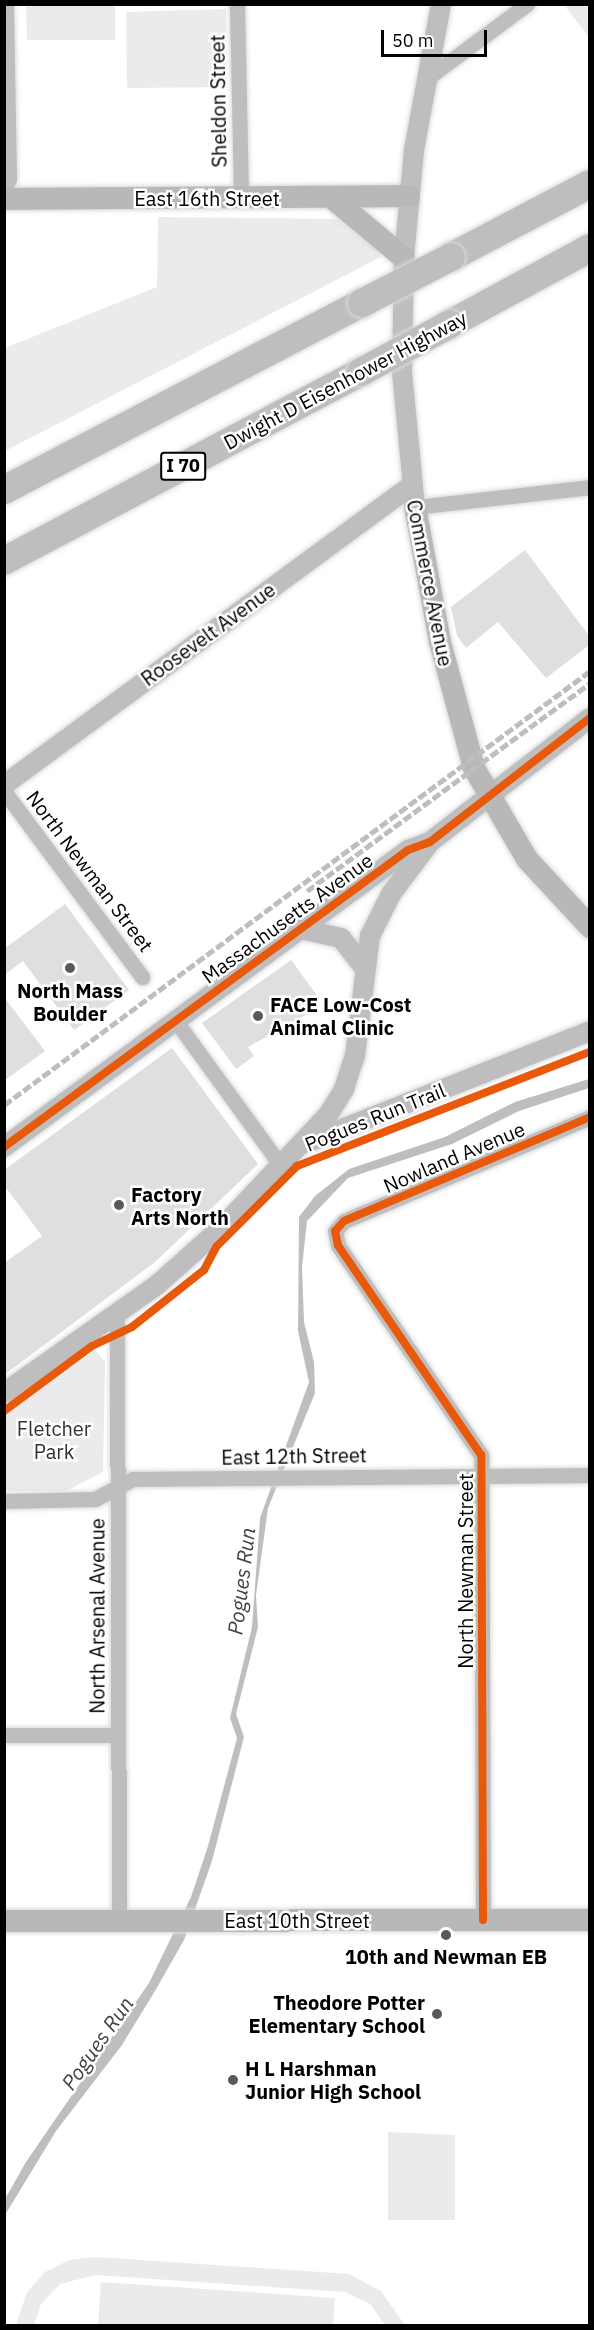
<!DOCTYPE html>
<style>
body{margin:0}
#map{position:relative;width:594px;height:2330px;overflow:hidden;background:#fff;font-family:"IBM Plex Sans",sans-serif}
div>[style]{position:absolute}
.green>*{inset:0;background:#ebebeb}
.water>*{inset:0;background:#bebebe}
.building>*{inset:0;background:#dfdfdf}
.roads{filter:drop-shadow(0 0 2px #dbdbdb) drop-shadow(0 0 2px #dbdbdb)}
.minor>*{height:15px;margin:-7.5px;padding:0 7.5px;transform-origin:7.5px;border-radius:7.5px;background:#bebebe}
.tertiary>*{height:20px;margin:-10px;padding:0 10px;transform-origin:10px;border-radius:10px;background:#bebebe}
.secondary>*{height:22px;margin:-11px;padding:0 11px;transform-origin:11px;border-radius:11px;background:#b8b8b8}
.motorway>*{height:28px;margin:-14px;padding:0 14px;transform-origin:14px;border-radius:14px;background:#bebebe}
.rail>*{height:4.5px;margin-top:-2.25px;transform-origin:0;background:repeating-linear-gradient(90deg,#bebebe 0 9px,transparent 0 12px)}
.bridges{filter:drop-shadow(0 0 2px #dbdbdb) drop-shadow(0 0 2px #dbdbdb)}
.motorway-bridge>*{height:28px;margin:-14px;padding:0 14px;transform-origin:14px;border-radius:14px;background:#bebebe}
.cycleway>*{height:8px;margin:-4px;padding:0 4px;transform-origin:4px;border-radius:4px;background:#e8590c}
.dots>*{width:16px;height:16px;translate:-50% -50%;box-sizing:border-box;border:3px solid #fff;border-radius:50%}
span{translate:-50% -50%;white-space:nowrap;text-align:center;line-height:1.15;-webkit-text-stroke:5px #fff;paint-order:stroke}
.shield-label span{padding:2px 4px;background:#fff;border:2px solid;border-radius:4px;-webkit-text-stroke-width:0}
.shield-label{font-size:18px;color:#000;font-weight:700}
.street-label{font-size:20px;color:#000}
.poi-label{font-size:20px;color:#000;font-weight:700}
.left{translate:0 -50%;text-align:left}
.right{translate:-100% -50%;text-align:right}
.park-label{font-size:20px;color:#323232}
.water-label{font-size:21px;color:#434343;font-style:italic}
.frame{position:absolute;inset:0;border:6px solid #000;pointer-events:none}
.scale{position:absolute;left:381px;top:30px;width:106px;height:27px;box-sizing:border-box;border:3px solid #000;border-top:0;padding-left:8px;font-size:18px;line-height:21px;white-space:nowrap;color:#000;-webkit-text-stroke:4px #fff;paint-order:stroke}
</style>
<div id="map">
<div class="green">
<div style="clip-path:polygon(26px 5px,115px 5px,115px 40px,27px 40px)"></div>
<div style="clip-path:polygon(564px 5px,589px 5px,589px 37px)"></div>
<div style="clip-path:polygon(226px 9px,227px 87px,127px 88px,126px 12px)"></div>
<div style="clip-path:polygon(158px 217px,342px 219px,371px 236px,381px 257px,5px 451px,5px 348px,157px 287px)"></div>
<div style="clip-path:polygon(95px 1350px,105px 1362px,103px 1472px,66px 1491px,5px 1491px,5px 1414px)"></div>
<div style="clip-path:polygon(388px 2132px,455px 2135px,455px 2220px,388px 2220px)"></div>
<div style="clip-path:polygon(96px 2257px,349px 2274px,381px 2291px,405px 2325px,385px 2325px,370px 2304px,345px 2292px,95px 2275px,60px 2284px,41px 2304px,34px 2325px,16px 2325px,27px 2292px,45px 2272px,69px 2260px)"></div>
<div style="clip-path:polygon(101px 2282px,335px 2298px,333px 2325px,98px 2325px)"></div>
</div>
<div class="water">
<div style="clip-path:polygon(589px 1079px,589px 1088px,519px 1111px,452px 1144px,348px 1178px,307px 1221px,302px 1267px,304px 1322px,314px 1362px,315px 1393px,268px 1508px,256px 1595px,258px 1627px,236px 1714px,244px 1737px,212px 1861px,184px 1940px,155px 1991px,122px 2045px,56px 2131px,5px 2215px,5px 2199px,26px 2162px,149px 1983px,191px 1897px,208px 1846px,237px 1738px,230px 1718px,252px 1627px,260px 1518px,309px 1382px,298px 1331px,299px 1217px,315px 1196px,349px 1169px,445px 1137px,515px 1102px)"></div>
</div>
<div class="building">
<div style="clip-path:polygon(525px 550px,590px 637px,588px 646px,546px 678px,498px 622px,466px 648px,457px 636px,451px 607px)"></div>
<div style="clip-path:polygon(65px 904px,129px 990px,74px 1030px,23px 961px,4px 975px,4px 949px)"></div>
<div style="clip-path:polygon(291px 960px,318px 997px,309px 1003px,314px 1010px,248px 1047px,254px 1056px,236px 1069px,202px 1023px)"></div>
<div style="clip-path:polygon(4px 997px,45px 1051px,4px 1081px)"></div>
<div style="clip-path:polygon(172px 1048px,258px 1164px,155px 1262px,4px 1375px,4px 1263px,42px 1236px,4px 1185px,4px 1170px)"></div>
</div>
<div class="roads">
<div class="minor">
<div style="left:237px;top:4px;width:193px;rotate:88.8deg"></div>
<div style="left:426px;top:79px;width:126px;rotate:-36.6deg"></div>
<div style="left:4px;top:188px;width:10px;rotate:-61deg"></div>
<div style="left:9px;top:179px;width:175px;rotate:-91deg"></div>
<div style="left:415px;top:507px;width:176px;rotate:-6.5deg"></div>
<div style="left:4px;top:791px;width:232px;rotate:53.4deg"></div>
<div style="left:175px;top:1020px;width:180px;rotate:54deg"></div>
<div style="left:117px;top:1312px;width:608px;rotate:89.81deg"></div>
<div style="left:4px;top:1501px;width:91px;rotate:-1.3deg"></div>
<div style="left:95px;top:1499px;width:43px;rotate:-27.8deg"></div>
<div style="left:133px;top:1479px;width:457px;rotate:-0.5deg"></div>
<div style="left:4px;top:1735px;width:114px"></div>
<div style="left:483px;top:1920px;width:465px;rotate:-90.2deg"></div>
<div style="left:481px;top:1455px;width:254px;rotate:-124.3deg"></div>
<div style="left:338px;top:1245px;width:14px;rotate:-102deg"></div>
<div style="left:335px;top:1231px;width:13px;rotate:-48deg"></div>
<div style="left:344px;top:1221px;width:267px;rotate:-22.9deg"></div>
</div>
<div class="tertiary">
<div style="left:415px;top:507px;width:136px;rotate:-95.5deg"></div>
<div style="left:402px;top:372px;width:114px;rotate:-89deg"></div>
<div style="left:404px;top:258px;width:108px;rotate:-84.7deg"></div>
<div style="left:414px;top:150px;width:148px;rotate:-79.5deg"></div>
<div style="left:4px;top:785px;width:506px;rotate:-36.33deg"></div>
<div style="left:300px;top:929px;width:42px;rotate:12.4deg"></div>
<div style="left:341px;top:938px;width:36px;rotate:52deg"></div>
<div style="left:306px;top:1143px;width:305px;rotate:-21.5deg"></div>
<div style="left:4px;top:1147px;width:501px;rotate:-36.32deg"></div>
<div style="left:408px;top:850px;width:23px;rotate:-20deg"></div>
<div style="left:430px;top:842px;width:202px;rotate:-37.8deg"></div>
<div style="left:4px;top:1393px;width:187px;rotate:-35.2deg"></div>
<div style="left:157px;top:1285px;width:87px;rotate:-41.7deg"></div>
<div style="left:222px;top:1227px;width:154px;rotate:-46.6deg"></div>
<div style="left:328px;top:1115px;width:31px;rotate:-58deg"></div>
<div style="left:344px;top:1089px;width:35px;rotate:-72deg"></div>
<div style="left:355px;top:1056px;width:121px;rotate:-82.9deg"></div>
<div style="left:370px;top:936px;width:47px;rotate:-63.4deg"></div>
<div style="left:391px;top:894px;width:65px;rotate:-53.1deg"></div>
</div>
<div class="secondary">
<div style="left:331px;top:197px;width:95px;rotate:39.9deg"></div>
<div style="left:4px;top:199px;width:405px;rotate:-0.4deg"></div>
<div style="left:415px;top:507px;width:137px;rotate:79.5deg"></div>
<div style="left:440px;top:642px;width:131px;rotate:74.9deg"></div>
<div style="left:474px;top:768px;width:105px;rotate:59.8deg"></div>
<div style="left:527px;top:859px;width:93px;rotate:47.2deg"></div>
<div style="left:4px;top:1921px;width:586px;rotate:-0.1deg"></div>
</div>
<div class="motorway">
<div style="left:451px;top:257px;width:157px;rotate:-27.7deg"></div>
<div style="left:450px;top:324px;width:159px;rotate:-28.5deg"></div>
<div style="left:4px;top:490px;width:404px;rotate:-27.6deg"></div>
<div style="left:4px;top:561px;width:404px;rotate:-27.9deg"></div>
</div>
</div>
<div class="rail">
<div style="left:307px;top:891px;width:351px;rotate:-36.3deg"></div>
<div style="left:4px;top:1105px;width:729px;rotate:-36.52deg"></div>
</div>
<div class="bridges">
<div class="motorway-bridge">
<div style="left:362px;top:303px;width:100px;rotate:-27.3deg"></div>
<div style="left:361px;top:372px;width:101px;rotate:-28.3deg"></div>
</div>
</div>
<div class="cycleway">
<div style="left:4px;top:1147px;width:501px;rotate:-36.32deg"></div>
<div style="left:408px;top:850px;width:23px;rotate:-20deg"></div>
<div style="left:430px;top:842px;width:202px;rotate:-37.8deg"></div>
<div style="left:4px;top:1411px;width:109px;rotate:-36.5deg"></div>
<div style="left:92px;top:1346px;width:44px;rotate:-25.4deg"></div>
<div style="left:132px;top:1327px;width:92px;rotate:-38.4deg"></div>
<div style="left:204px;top:1270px;width:27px;rotate:-62deg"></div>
<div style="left:217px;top:1246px;width:113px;rotate:-45deg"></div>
<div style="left:297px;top:1166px;width:314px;rotate:-21.3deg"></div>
<div style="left:483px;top:1920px;width:465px;rotate:-90.2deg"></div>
<div style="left:481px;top:1455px;width:254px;rotate:-124.3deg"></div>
<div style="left:338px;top:1245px;width:14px;rotate:-102deg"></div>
<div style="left:335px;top:1231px;width:13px;rotate:-48deg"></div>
<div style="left:344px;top:1221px;width:267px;rotate:-22.9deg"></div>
</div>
<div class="dots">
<div style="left:70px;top:968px;background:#595959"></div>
<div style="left:258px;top:1016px;background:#595959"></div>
<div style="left:119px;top:1205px;background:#595959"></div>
<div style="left:446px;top:1935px;background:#595959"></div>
<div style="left:437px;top:2014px;background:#595959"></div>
<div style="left:233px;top:2080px;background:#595959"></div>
</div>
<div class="shield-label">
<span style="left:183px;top:466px">I 70</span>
</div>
<div class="street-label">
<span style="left:218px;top:101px;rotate:-91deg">Sheldon Street</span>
<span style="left:207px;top:198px">East 16th Street</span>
<span style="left:345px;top:380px;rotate:-28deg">Dwight D Eisenhower Highway</span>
<span style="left:430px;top:583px;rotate:79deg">Commerce Avenue</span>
<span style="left:208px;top:634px;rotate:-36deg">Roosevelt Avenue</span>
<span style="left:90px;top:871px;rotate:53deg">North Newman Street</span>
<span style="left:287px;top:918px;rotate:-36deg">Massachusetts Avenue</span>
<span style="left:375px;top:1117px;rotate:-22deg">Pogues Run Trail</span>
<span style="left:454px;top:1157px;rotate:-23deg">Nowland Avenue</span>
<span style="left:294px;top:1456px;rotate:-1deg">East 12th Street</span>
<span style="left:465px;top:1571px;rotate:-90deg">North Newman Street</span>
<span style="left:97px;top:1616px;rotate:-90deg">North Arsenal Avenue</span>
<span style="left:297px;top:1920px">East 10th Street</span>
</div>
<div class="poi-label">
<span style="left:70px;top:1002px">North Mass<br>Boulder</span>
<span class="left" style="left:270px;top:1016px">FACE Low-Cost<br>Animal Clinic</span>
<span class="left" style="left:131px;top:1206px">Factory<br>Arts North</span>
<span style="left:446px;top:1956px">10th and Newman EB</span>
<span class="right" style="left:425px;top:2014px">Theodore Potter<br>Elementary School</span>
<span class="left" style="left:245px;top:2080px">H L Harshman<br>Junior High School</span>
</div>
<div class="park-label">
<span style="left:54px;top:1440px">Fletcher<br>Park</span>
</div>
<div class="water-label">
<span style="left:241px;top:1581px;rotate:-83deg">Pogues Run</span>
<span style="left:97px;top:2043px;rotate:-55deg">Pogues Run</span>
</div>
<div class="frame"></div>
<div class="scale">50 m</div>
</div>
